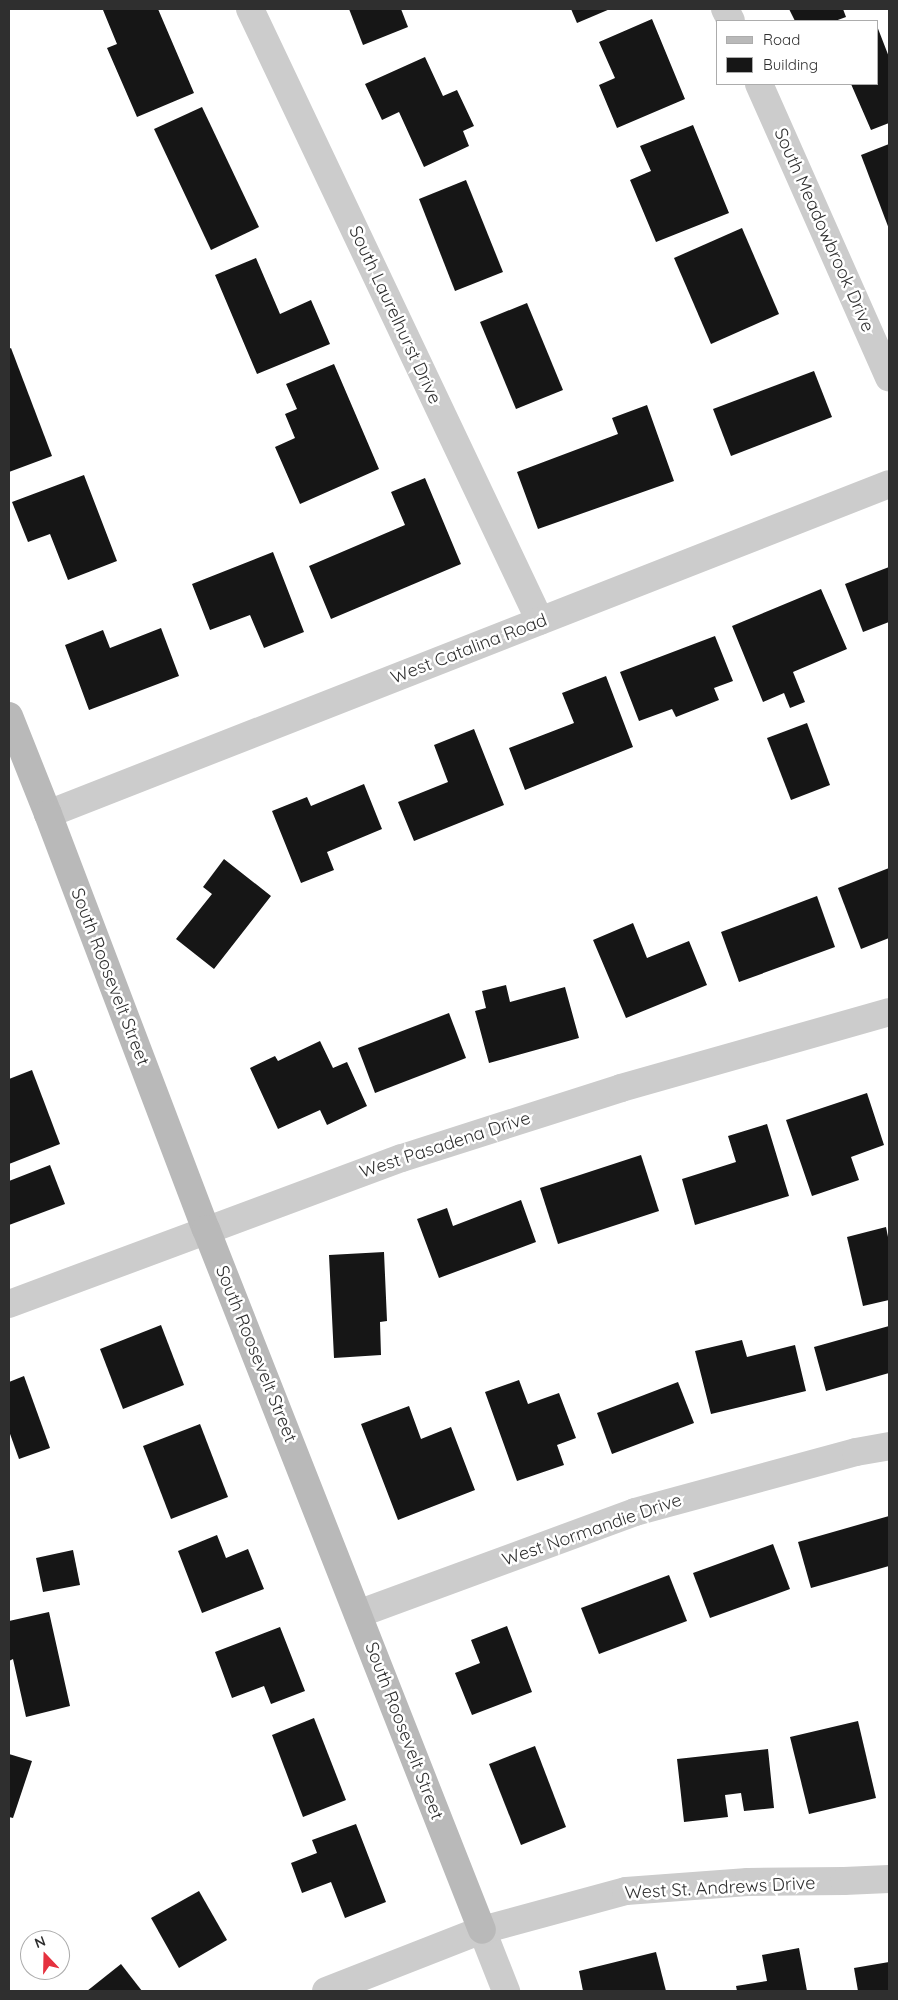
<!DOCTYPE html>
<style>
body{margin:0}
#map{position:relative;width:898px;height:2000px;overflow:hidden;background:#fff;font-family:Quicksand,sans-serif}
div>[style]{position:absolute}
.building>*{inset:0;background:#161616}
.street>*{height:28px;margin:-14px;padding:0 14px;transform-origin:14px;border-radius:14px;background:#ccc}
.secondary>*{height:28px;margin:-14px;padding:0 14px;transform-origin:14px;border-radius:14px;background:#b9b9b9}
span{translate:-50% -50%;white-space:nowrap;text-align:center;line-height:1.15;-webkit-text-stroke:5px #fff;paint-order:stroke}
.street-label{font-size:18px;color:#2f2f2f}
.frame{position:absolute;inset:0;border:10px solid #2f2f2f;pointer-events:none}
.legend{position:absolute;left:716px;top:20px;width:162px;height:65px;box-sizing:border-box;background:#fff;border:1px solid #acacac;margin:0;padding:6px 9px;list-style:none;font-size:15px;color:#2f2f2f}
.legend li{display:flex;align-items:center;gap:10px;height:25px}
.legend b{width:25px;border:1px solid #acacac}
.north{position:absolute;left:20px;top:1930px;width:50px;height:50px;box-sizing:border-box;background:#fff;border:1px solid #acacac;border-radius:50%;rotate:339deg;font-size:14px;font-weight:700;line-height:20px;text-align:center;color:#2f2f2f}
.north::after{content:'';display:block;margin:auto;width:18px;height:22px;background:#e5313f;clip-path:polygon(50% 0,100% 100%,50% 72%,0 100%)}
</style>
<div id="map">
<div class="building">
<div style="clip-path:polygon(107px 9px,158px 9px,194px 93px,137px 117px,107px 48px,117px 44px,103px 10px)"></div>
<div style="clip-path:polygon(349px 9px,401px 9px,408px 27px,363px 45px)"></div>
<div style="clip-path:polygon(571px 9px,610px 9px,577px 23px)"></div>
<div style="clip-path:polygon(789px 9px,843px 9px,846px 17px,835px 21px,795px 21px)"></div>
<div style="clip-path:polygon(652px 19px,685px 99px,617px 128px,599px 85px,615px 78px,599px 42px)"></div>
<div style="clip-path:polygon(877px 26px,889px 57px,889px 123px,871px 130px,851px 84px,877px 84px)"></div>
<div style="clip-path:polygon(425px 57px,443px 96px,457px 90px,474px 126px,463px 131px,469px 146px,424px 167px,399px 112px,382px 120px,365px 84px)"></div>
<div style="clip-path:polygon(202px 107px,259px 227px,211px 250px,154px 129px)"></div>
<div style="clip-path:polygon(693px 125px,729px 213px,656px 242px,630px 180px,651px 171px,640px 146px)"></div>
<div style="clip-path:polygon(889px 144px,889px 229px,861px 155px)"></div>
<div style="clip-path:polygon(466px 180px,503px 272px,455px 291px,419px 199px)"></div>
<div style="clip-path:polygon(742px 228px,779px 314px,711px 344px,674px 258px)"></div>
<div style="clip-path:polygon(256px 258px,280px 314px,311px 300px,330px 344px,257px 374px,215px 275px)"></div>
<div style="clip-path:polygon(527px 303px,563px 390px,516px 409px,480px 322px)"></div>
<div style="clip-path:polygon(11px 348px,52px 456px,9px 472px,9px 349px)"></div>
<div style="clip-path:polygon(334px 364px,379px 469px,300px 504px,275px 447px,295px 438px,285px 414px,297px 409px,286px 384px)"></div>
<div style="clip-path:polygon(814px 371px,832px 417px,731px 456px,713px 409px)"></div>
<div style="clip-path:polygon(647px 405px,674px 481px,538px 529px,517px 472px,618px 434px,612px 418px)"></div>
<div style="clip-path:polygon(84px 475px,117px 561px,68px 580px,50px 534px,28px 542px,12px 502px)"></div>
<div style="clip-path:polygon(425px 478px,461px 564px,331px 619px,309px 566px,405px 525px,391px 492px)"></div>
<div style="clip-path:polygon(273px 552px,304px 632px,264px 648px,250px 615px,210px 630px,192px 584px)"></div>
<div style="clip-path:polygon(889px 567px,889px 622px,863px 632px,845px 584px)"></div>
<div style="clip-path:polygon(821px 589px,847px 649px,793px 672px,805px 702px,790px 708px,784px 693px,763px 702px,732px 626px)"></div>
<div style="clip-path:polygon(161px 628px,179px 676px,89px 710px,65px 645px,103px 630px,110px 648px)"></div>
<div style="clip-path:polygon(715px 636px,733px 681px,714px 688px,719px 700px,676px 717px,672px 709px,639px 721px,620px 672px)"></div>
<div style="clip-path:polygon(606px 676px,633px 747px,525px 790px,509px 748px,574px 723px,562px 693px)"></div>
<div style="clip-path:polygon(807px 723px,830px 785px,791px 800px,767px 738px)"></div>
<div style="clip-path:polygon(474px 729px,504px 805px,414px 841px,398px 802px,448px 782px,434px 745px)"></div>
<div style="clip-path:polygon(364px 784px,382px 829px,327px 852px,334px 870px,301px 883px,272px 811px,307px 797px,311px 806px)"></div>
<div style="clip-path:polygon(224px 859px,271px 896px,214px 969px,176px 939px,212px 894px,203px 887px)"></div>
<div style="clip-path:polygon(889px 868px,889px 938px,861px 949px,838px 888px)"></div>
<div style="clip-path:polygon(817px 896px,835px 947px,739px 982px,721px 932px)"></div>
<div style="clip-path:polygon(633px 923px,647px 958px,689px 941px,707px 985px,626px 1018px,593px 940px)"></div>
<div style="clip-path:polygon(506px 985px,510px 1002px,565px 987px,579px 1038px,489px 1063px,475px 1011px,486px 1008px,482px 991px)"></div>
<div style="clip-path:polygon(449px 1013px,466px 1058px,375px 1093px,358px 1048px)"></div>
<div style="clip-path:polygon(320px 1041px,333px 1068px,347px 1062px,367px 1106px,327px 1125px,320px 1110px,278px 1129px,250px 1068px,275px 1056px,278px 1061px)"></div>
<div style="clip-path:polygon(32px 1070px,60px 1144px,9px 1164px,9px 1079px)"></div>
<div style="clip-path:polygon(867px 1093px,884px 1145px,851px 1157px,859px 1180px,812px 1196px,786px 1120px)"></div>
<div style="clip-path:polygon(767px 1124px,789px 1196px,695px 1225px,682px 1179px,736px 1162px,728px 1136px)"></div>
<div style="clip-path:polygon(641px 1155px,659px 1211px,558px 1244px,540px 1188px)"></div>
<div style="clip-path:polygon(50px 1165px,65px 1204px,9px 1225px,9px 1181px)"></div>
<div style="clip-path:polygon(521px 1200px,536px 1242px,439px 1278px,417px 1219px,447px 1208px,453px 1226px)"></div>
<div style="clip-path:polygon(886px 1227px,889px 1242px,889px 1300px,863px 1306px,847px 1237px)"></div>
<div style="clip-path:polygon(384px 1252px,387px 1321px,380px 1322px,381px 1355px,334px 1358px,329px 1255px)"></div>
<div style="clip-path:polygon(161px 1325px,184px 1385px,123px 1409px,100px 1349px)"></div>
<div style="clip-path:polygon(889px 1326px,889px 1373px,826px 1391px,814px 1347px)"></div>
<div style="clip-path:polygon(742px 1340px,747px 1357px,795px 1345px,806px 1391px,711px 1414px,695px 1351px)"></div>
<div style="clip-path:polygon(24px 1376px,50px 1448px,19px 1459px,9px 1431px,9px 1382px)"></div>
<div style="clip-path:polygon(519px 1380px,528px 1404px,559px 1393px,576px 1438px,557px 1445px,564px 1465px,517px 1481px,485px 1392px)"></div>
<div style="clip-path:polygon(678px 1382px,694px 1423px,612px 1454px,597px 1413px)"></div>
<div style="clip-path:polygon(409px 1406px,421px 1439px,451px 1427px,475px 1490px,398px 1520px,361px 1424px)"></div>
<div style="clip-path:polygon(200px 1424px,228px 1497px,171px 1519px,143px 1446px)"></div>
<div style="clip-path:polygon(889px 1516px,889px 1566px,811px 1588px,798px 1542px)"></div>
<div style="clip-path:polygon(217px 1535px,226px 1558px,248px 1549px,264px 1589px,202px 1613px,178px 1551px)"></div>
<div style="clip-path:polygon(773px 1544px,790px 1589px,710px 1618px,693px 1573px)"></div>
<div style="clip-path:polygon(73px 1550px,80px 1585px,43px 1592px,36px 1558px)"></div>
<div style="clip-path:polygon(669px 1575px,687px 1621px,599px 1654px,581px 1608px)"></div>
<div style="clip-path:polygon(49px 1612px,70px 1706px,26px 1717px,13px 1659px,9px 1661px,9px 1621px)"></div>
<div style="clip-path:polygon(507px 1626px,532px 1692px,472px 1715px,455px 1673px,480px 1663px,471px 1640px)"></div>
<div style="clip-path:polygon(280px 1627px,305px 1691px,271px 1704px,264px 1686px,232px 1698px,215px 1652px)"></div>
<div style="clip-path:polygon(314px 1718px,346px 1800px,303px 1817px,272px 1735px)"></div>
<div style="clip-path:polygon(858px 1721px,876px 1798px,809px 1814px,790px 1737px)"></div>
<div style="clip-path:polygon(535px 1746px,566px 1827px,521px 1845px,489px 1764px)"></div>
<div style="clip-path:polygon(768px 1749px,774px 1808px,744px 1811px,741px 1793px,725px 1795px,728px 1817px,684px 1822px,677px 1759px)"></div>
<div style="clip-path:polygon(9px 1754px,32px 1761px,13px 1818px,9px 1817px)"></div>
<div style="clip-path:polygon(356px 1824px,386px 1902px,345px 1918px,331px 1882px,302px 1893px,291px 1863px,317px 1853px,312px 1840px)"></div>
<div style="clip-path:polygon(199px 1891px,227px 1940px,179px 1968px,151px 1918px)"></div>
<div style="clip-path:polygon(799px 1948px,807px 1991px,737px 1991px,736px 1986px,767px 1981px,762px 1955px)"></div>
<div style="clip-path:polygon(656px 1952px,666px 1991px,583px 1991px,579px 1971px)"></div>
<div style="clip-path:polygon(889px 1962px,889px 1991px,858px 1991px,854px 1968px)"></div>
<div style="clip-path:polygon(121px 1964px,142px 1991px,87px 1991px)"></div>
</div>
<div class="street">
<div style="left:250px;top:9px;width:677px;rotate:64.65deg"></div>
<div style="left:725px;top:9px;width:13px;rotate:63deg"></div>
<div style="left:759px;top:84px;width:321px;rotate:66.1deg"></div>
<div style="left:48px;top:814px;width:903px;rotate:-21.42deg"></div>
<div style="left:9px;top:1304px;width:419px;rotate:-20.4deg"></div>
<div style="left:402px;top:1158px;width:230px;rotate:-17.7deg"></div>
<div style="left:621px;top:1088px;width:279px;rotate:-15.8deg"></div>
<div style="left:358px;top:1614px;width:295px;rotate:-20.2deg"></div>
<div style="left:635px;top:1512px;width:229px;rotate:-15.2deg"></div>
<div style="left:856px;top:1452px;width:34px;rotate:-10deg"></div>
<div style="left:482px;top:1930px;width:66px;rotate:68.5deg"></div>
<div style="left:326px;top:1991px;width:168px;rotate:-21.4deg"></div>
<div style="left:482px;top:1930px;width:149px;rotate:-15.2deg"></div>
<div style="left:626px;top:1891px;width:122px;rotate:-4.2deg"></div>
<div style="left:748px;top:1882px;width:96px;rotate:-0.6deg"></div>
<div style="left:844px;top:1881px;width:45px;rotate:-2.5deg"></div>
</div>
<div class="secondary">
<div style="left:9px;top:716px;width:105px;rotate:68.3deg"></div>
<div style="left:48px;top:814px;width:444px;rotate:69.2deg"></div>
<div style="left:206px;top:1229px;width:753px;rotate:68.51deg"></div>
</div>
<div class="street-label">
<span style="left:824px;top:230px;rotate:66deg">South Meadowbrook Drive</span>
<span style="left:395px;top:315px;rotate:65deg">South Laurelhurst Drive</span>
<span style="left:469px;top:649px;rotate:-21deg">West Catalina Road</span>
<span style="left:110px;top:977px;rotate:69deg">South Roosevelt Street</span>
<span style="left:445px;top:1145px;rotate:-18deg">West Pasadena Drive</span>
<span style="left:256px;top:1354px;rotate:68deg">South Roosevelt Street</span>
<span style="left:592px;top:1530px;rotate:-19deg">West Normandie Drive</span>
<span style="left:404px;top:1731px;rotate:69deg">South Roosevelt Street</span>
<span style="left:720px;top:1888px;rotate:-3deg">West St. Andrews Drive</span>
</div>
<div class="frame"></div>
<ul class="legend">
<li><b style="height:6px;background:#b9b9b9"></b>Road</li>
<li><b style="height:14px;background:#161616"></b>Building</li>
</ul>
<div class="north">N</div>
</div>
